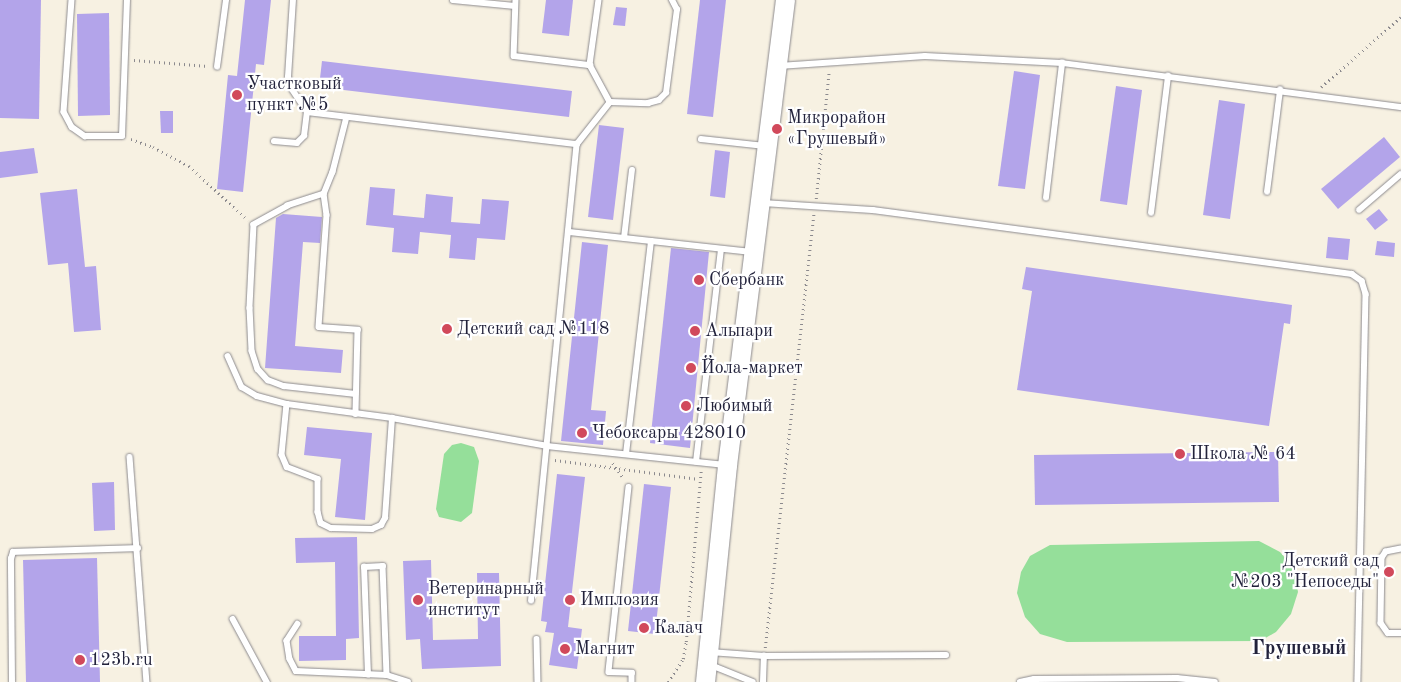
<!DOCTYPE html>
<meta charset="utf-8">
<style>
body{margin:0}
#map{position:relative;width:1401px;height:682px;overflow:hidden;background:#f7f1e2;font-family:"Old Standard TT",serif}
div>[style]{position:absolute}
.green>*{inset:0;background:#95df9a}
.building>*{inset:0;background:#b3a4ea}
.path>*{height:2.5px;margin-top:-1.25px;transform-origin:0;background:repeating-linear-gradient(90deg,#8c8a8e 0 1px,transparent 0 5px)}
.roads{filter:drop-shadow(0 0 1px #8c8a8e) drop-shadow(0 0 1px #8c8a8e)}
.lane>*{height:5.5px;margin:-2.75px;padding:0 2.75px;transform-origin:2.75px;border-radius:2.75px;background:#fff}
.primary>*{height:19px;margin:-9.5px;padding:0 9.5px;transform-origin:9.5px;border-radius:9.5px;background:#fff}
.dots>*{width:14px;height:14px;translate:-50% -50%;box-sizing:border-box;border:2px solid #fff;border-radius:50%}
span{translate:-50% -50%;white-space:nowrap;text-align:center;line-height:1.15;-webkit-text-stroke:4.5px #fff;paint-order:stroke}
.poi-label{font-size:18px;color:#22223b}
.left{translate:0 -50%;text-align:left}
.right{translate:-100% -50%;text-align:right}
.quarter-label{font-size:20px;color:#22223b;font-weight:700}
</style>
<div id="map">
<div class="green">
<div style="clip-path:polygon(461px 443px,474px 447px,479px 461px,472px 513px,461px 522px,439px 517px,436px 509px,444px 454px,452px 445px)"></div>
<div style="clip-path:polygon(1259px 541px,1280px 552px,1293px 567px,1298px 592px,1291px 614px,1276px 632px,1260px 641px,1067px 642px,1040px 634px,1025px 617px,1017px 593px,1021px 572px,1030px 556px,1050px 545px)"></div>
</div>
<div class="building">
<div style="clip-path:polygon(0 0,41px 0,39px 119px,0 118px)"></div>
<div style="clip-path:polygon(245px 0,271px 0,264px 65px,256px 64px,243px 192px,217px 189px,228px 75px,237px 76px)"></div>
<div style="clip-path:polygon(546px 0,573px 0,569px 36px,542px 33px)"></div>
<div style="clip-path:polygon(700px 0,726px 0,713px 117px,687px 114px)"></div>
<div style="clip-path:polygon(616px 7px,627px 8px,625px 26px,613px 25px)"></div>
<div style="clip-path:polygon(109px 13px,110px 115px,78px 116px,77px 14px)"></div>
<div style="clip-path:polygon(322px 61px,572px 91px,569px 117px,319px 87px)"></div>
<div style="clip-path:polygon(1014px 71px,1040px 75px,1025px 189px,998px 186px)"></div>
<div style="clip-path:polygon(1116px 86px,1142px 90px,1127px 205px,1100px 201px)"></div>
<div style="clip-path:polygon(1219px 100px,1245px 104px,1230px 219px,1203px 215px)"></div>
<div style="clip-path:polygon(160px 111px,173px 111px,173px 133px,161px 133px)"></div>
<div style="clip-path:polygon(599px 125px,624px 128px,613px 220px,588px 217px)"></div>
<div style="clip-path:polygon(1384px 137px,1400px 157px,1338px 209px,1321px 189px)"></div>
<div style="clip-path:polygon(34px 148px,38px 173px,0 178px,0 152px)"></div>
<div style="clip-path:polygon(715px 150px,730px 152px,725px 198px,710px 196px)"></div>
<div style="clip-path:polygon(370px 187px,395px 189px,393px 215px,424px 218px,426px 194px,453px 197px,451px 222px,480px 224px,482px 199px,509px 201px,505px 240px,477px 238px,475px 260px,449px 258px,451px 235px,420px 232px,418px 254px,392px 252px,394px 228px,366px 225px)"></div>
<div style="clip-path:polygon(77px 189px,85px 267px,96px 266px,101px 330px,74px 332px,68px 263px,48px 265px,40px 193px)"></div>
<div style="clip-path:polygon(1379px 209px,1388px 220px,1375px 230px,1366px 219px)"></div>
<div style="clip-path:polygon(283px 214px,322px 217px,320px 243px,303px 242px,295px 346px,343px 350px,341px 373px,265px 368px,276px 218px)"></div>
<div style="clip-path:polygon(1328px 237px,1350px 239px,1348px 260px,1326px 258px)"></div>
<div style="clip-path:polygon(1377px 241px,1395px 243px,1394px 257px,1375px 255px)"></div>
<div style="clip-path:polygon(582px 242px,608px 245px,591px 410px,606px 411px,603px 445px,561px 441px)"></div>
<div style="clip-path:polygon(671px 248px,709px 252px,690px 448px,650px 443px)"></div>
<div style="clip-path:polygon(1026px 267px,1292px 305px,1290px 324px,1284px 323px,1269px 426px,1017px 390px,1032px 291px,1022px 289px)"></div>
<div style="clip-path:polygon(307px 427px,372px 433px,365px 520px,335px 517px,341px 459px,304px 455px)"></div>
<div style="clip-path:polygon(1278px 452px,1279px 502px,1035px 505px,1034px 455px)"></div>
<div style="clip-path:polygon(557px 474px,585px 477px,568px 627px,582px 629px,577px 669px,549px 665px,554px 633px,545px 632px,547px 622px,541px 621px)"></div>
<div style="clip-path:polygon(114px 482px,115px 530px,94px 531px,92px 483px)"></div>
<div style="clip-path:polygon(644px 484px,671px 487px,655px 634px,628px 631px)"></div>
<div style="clip-path:polygon(357px 537px,359px 638px,346px 639px,346px 660px,299px 661px,299px 636px,336px 636px,335px 562px,296px 563px,295px 538px)"></div>
<div style="clip-path:polygon(97px 558px,100px 682px,26px 682px,23px 560px)"></div>
<div style="clip-path:polygon(431px 560px,433px 640px,478px 639px,477px 573px,499px 573px,501px 666px,422px 669px,420px 639px,406px 640px,403px 561px)"></div>
</div>
<div class="path">
<div style="left:134px;top:60px;width:74px;rotate:4.6deg"></div>
<div style="left:1321px;top:87px;width:106px;rotate:-41.2deg"></div>
<div style="left:131px;top:139px;width:23px;rotate:20deg"></div>
<div style="left:153px;top:147px;width:41px;rotate:27.8deg"></div>
<div style="left:189px;top:166px;width:80px;rotate:42.5deg"></div>
<div style="left:816px;top:199px;width:128px;rotate:-84.2deg"></div>
<div style="left:555px;top:460px;width:145px;rotate:7.5deg"></div>
<div style="left:613px;top:463px;width:19px;rotate:55deg"></div>
<div style="left:765px;top:648px;width:437px;rotate:-83.6deg"></div>
<div style="left:668px;top:682px;width:27px;rotate:-57deg"></div>
<div style="left:683px;top:659px;width:17px;rotate:-80deg"></div>
<div style="left:686px;top:642px;width:171px;rotate:-85deg"></div>
</div>
<div class="roads">
<div class="lane">
<div style="left:72px;top:0;width:112px;rotate:94.1deg"></div>
<div style="left:64px;top:112px;width:17px;rotate:62deg"></div>
<div style="left:72px;top:127px;width:16px;rotate:35deg"></div>
<div style="left:85px;top:136px;width:37px"></div>
<div style="left:122px;top:136px;width:136px;rotate:-87.9deg"></div>
<div style="left:453px;top:0;width:62px;rotate:5.5deg"></div>
<div style="left:516px;top:0;width:56px;rotate:92deg"></div>
<div style="left:514px;top:56px;width:77px;rotate:6.8deg"></div>
<div style="left:599px;top:0;width:66px;rotate:97.9deg"></div>
<div style="left:590px;top:65px;width:42px;rotate:61.6deg"></div>
<div style="left:779px;top:66px;width:146px;rotate:-3.9deg"></div>
<div style="left:925px;top:56px;width:137px;rotate:2.9deg"></div>
<div style="left:1062px;top:63px;width:342px;rotate:7.4deg"></div>
<div style="left:217px;top:67px;width:68px;rotate:-82.3deg"></div>
<div style="left:307px;top:112px;width:272px;rotate:6.8deg"></div>
<div style="left:347px;top:117px;width:57px;rotate:104.3deg"></div>
<div style="left:333px;top:172px;width:24px;rotate:112deg"></div>
<div style="left:324px;top:194px;width:21px;rotate:82deg"></div>
<div style="left:327px;top:215px;width:112px;rotate:94.1deg"></div>
<div style="left:319px;top:327px;width:39px;rotate:4deg"></div>
<div style="left:358px;top:330px;width:84px;rotate:91.4deg"></div>
<div style="left:701px;top:139px;width:64px;rotate:6.2deg"></div>
<div style="left:274px;top:141px;width:23px;rotate:5deg"></div>
<div style="left:297px;top:143px;width:10px;rotate:-45deg"></div>
<div style="left:304px;top:136px;width:24px;rotate:-83deg"></div>
<div style="left:307px;top:112px;width:29px;rotate:-124deg"></div>
<div style="left:291px;top:88px;width:11px;rotate:-105deg"></div>
<div style="left:288px;top:77px;width:77px;rotate:-86.3deg"></div>
<div style="left:1267px;top:192px;width:103px;rotate:-82.7deg"></div>
<div style="left:324px;top:194px;width:38px;rotate:162deg"></div>
<div style="left:288px;top:206px;width:39px;rotate:151deg"></div>
<div style="left:254px;top:225px;width:83px;rotate:92.8deg"></div>
<div style="left:250px;top:308px;width:43px;rotate:87.3deg"></div>
<div style="left:252px;top:351px;width:19px;rotate:72deg"></div>
<div style="left:258px;top:369px;width:15px;rotate:48deg"></div>
<div style="left:268px;top:380px;width:17px;rotate:21deg"></div>
<div style="left:284px;top:386px;width:72px;rotate:6.3deg"></div>
<div style="left:1046px;top:198px;width:136px;rotate:-83.2deg"></div>
<div style="left:762px;top:203px;width:111px;rotate:3.6deg"></div>
<div style="left:873px;top:210px;width:483px;rotate:7.6deg"></div>
<div style="left:1352px;top:274px;width:12px;rotate:35deg"></div>
<div style="left:1362px;top:281px;width:14px;rotate:73deg"></div>
<div style="left:1366px;top:294px;width:388px;rotate:91.2deg"></div>
<div style="left:1359px;top:210px;width:55px;rotate:-40.6deg"></div>
<div style="left:1151px;top:213px;width:138px;rotate:-82.9deg"></div>
<div style="left:570px;top:232px;width:182px;rotate:6.3deg"></div>
<div style="left:624px;top:238px;width:68px;rotate:-83.3deg"></div>
<div style="left:228px;top:356px;width:34px;rotate:66deg"></div>
<div style="left:242px;top:387px;width:17px;rotate:31deg"></div>
<div style="left:257px;top:396px;width:31px;rotate:15deg"></div>
<div style="left:287px;top:404px;width:106px;rotate:7.6deg"></div>
<div style="left:392px;top:418px;width:158px;rotate:10.2deg"></div>
<div style="left:547px;top:446px;width:179px;rotate:6.1deg"></div>
<div style="left:287px;top:404px;width:51px;rotate:95.6deg"></div>
<div style="left:282px;top:455px;width:13px;rotate:67deg"></div>
<div style="left:287px;top:467px;width:33px;rotate:21deg"></div>
<div style="left:318px;top:479px;width:33px;rotate:90deg"></div>
<div style="left:318px;top:512px;width:11px;rotate:75deg"></div>
<div style="left:321px;top:523px;width:11px;rotate:27deg"></div>
<div style="left:331px;top:528px;width:41px;rotate:1.4deg"></div>
<div style="left:372px;top:529px;width:10px;rotate:-24deg"></div>
<div style="left:381px;top:525px;width:8px;rotate:-60deg"></div>
<div style="left:385px;top:518px;width:100px;rotate:-86deg"></div>
<div style="left:626px;top:454px;width:214px;rotate:-83.3deg"></div>
<div style="left:130px;top:457px;width:226px;rotate:85.7deg"></div>
<div style="left:696px;top:462px;width:214px;rotate:-83.3deg"></div>
<div style="left:629px;top:487px;width:186px;rotate:96.2deg"></div>
<div style="left:609px;top:672px;width:23px;rotate:2deg"></div>
<div style="left:632px;top:673px;width:9px;rotate:90deg"></div>
<div style="left:1401px;top:549px;width:15px;rotate:169deg"></div>
<div style="left:1386px;top:552px;width:7px;rotate:124deg"></div>
<div style="left:1382px;top:558px;width:65px;rotate:90.9deg"></div>
<div style="left:1381px;top:623px;width:12px;rotate:55deg"></div>
<div style="left:1388px;top:633px;width:13px"></div>
<div style="left:531px;top:601px;width:459px;rotate:-84.3deg"></div>
<div style="left:577px;top:144px;width:53px;rotate:-51.8deg"></div>
<div style="left:610px;top:102px;width:38px;rotate:2deg"></div>
<div style="left:648px;top:103px;width:11px;rotate:-15deg"></div>
<div style="left:659px;top:100px;width:10px;rotate:-45deg"></div>
<div style="left:666px;top:93px;width:84px;rotate:-82.5deg"></div>
<div style="left:677px;top:10px;width:11px;rotate:-117deg"></div>
<div style="left:233px;top:619px;width:72px;rotate:61.6deg"></div>
<div style="left:298px;top:624px;width:20px;rotate:123deg"></div>
<div style="left:287px;top:641px;width:18px;rotate:81deg"></div>
<div style="left:290px;top:659px;width:13px;rotate:63deg"></div>
<div style="left:296px;top:671px;width:91px;rotate:2.5deg"></div>
<div style="left:387px;top:675px;width:22px;rotate:18deg"></div>
<div style="left:537px;top:639px;width:43px;rotate:88.7deg"></div>
<div style="left:710px;top:652px;width:54px;rotate:4.2deg"></div>
<div style="left:764px;top:656px;width:182px;rotate:-0.3deg"></div>
<div style="left:711px;top:665px;width:45px;rotate:22deg"></div>
<div style="left:368px;top:675px;width:108px;rotate:-92.1deg"></div>
<div style="left:364px;top:567px;width:19px;rotate:-3deg"></div>
<div style="left:383px;top:566px;width:109px;rotate:87.9deg"></div>
<div style="left:12px;top:682px;width:123px;rotate:-90.5deg"></div>
<div style="left:11px;top:559px;width:7px;rotate:-74deg"></div>
<div style="left:13px;top:552px;width:125px;rotate:-1.8deg"></div>
<div style="left:763px;top:682px;width:26px;rotate:-88deg"></div>
<div style="left:1020px;top:682px;width:14px;rotate:-12deg"></div>
<div style="left:1034px;top:679px;width:143px;rotate:-0.4deg"></div>
<div style="left:1177px;top:678px;width:38px;rotate:6deg"></div>
</div>
<div class="primary">
<div style="left:705px;top:682px;width:218px;rotate:-84.2deg"></div>
<div style="left:727px;top:465px;width:469px;rotate:-82.9deg"></div>
</div>
</div>
<div class="dots">
<div style="left:237px;top:95px;background:#d1495b"></div>
<div style="left:777px;top:129px;background:#d1495b"></div>
<div style="left:699px;top:280px;background:#d1495b"></div>
<div style="left:447px;top:329px;background:#d1495b"></div>
<div style="left:695px;top:331px;background:#d1495b"></div>
<div style="left:691px;top:368px;background:#d1495b"></div>
<div style="left:686px;top:406px;background:#d1495b"></div>
<div style="left:582px;top:433px;background:#d1495b"></div>
<div style="left:1180px;top:454px;background:#d1495b"></div>
<div style="left:1389px;top:572px;background:#d1495b"></div>
<div style="left:418px;top:600px;background:#d1495b"></div>
<div style="left:570px;top:600px;background:#d1495b"></div>
<div style="left:644px;top:628px;background:#d1495b"></div>
<div style="left:565px;top:649px;background:#d1495b"></div>
<div style="left:80px;top:660px;background:#d1495b"></div>
</div>
<div class="poi-label">
<span class="left" style="left:247px;top:95px">Участковый<br>пункт №5</span>
<span class="left" style="left:787px;top:129px">Микрорайон<br>«Грушевый»</span>
<span class="left" style="left:709px;top:280px">Сбербанк</span>
<span class="left" style="left:457px;top:329px">Детский сад №118</span>
<span class="left" style="left:705px;top:331px">Альпари</span>
<span class="left" style="left:701px;top:368px">Йола-маркет</span>
<span class="left" style="left:696px;top:406px">Любимый</span>
<span class="left" style="left:592px;top:433px">Чебоксары 428010</span>
<span class="left" style="left:1190px;top:454px">Школа № 64</span>
<span class="right" style="left:1379px;top:572px">Детский сад<br>№203 "Непоседы"</span>
<span class="left" style="left:428px;top:600px">Ветеринарный<br>институт</span>
<span class="left" style="left:580px;top:600px">Имплозия</span>
<span class="left" style="left:654px;top:628px">Калач</span>
<span class="left" style="left:575px;top:649px">Магнит</span>
<span class="left" style="left:90px;top:660px">123b.ru</span>
</div>
<div class="quarter-label">
<span style="left:1299px;top:649px">Грушевый</span>
</div>
</div>
